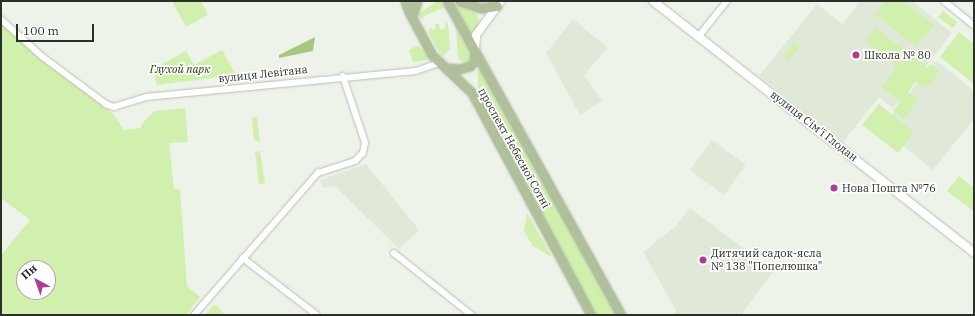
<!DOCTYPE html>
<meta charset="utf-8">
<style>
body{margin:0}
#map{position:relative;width:975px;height:316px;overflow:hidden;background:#edf3e8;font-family:"IBM Plex Serif",serif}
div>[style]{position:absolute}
.built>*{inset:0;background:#e0e9d7}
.green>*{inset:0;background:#d1efad}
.forest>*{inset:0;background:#a7c87f}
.roads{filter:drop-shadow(0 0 1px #babfb5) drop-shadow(0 0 1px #babfb5)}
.street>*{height:5.5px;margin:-2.75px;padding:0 2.75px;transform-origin:2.75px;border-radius:2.75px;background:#fff}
.secondary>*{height:8px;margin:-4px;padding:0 4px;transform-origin:4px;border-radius:4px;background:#fff}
.primary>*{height:9px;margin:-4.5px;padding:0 4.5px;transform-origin:4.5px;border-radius:4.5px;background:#afc09a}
.dots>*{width:11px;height:11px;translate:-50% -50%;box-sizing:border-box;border:2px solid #fff;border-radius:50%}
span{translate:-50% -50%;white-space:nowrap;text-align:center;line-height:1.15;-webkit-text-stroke:3.5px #fff;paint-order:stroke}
.poi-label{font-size:11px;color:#2c2e2a}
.left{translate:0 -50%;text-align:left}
.park-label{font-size:11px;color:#283b05;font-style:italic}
.street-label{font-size:11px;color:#2c2e2a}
.frame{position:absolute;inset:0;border:2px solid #2c2e2a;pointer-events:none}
.north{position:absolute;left:16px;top:260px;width:40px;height:40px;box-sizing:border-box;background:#fff;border:1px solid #ababaa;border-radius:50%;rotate:319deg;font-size:11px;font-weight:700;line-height:16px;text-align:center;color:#2c2e2a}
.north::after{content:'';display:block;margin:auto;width:14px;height:18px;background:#ae3a93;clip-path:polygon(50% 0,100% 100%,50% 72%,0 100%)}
.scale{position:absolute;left:16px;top:24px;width:78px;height:18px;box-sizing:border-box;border:2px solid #2c2e2a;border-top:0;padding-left:5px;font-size:12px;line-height:14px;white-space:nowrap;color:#2c2e2a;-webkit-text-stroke:3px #fff;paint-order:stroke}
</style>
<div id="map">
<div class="built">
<div style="clip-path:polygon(861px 1px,912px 1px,952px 33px,893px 108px,879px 97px,843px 142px,759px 76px,817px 4px,842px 24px)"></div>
<div style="clip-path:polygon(573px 19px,608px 48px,584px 75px,602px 101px,580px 115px,546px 53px)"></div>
<div style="clip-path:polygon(936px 60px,974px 91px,974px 119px,933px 170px,881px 128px)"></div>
<div style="clip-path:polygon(712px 140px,746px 165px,724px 195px,690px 170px)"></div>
<div style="clip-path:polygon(366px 164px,419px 230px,399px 249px,335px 186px,323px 188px,320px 180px)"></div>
<div style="clip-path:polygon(690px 208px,774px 271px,741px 315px,673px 315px,676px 310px,643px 252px,675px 227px)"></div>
</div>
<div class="green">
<div style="clip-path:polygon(172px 1px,201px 1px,208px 15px,186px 27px)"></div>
<div style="clip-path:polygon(886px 1px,903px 1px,934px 25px,916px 47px,875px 14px)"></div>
<div style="clip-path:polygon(436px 2px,441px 2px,445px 7px,425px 16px,422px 20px,418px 14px)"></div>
<div style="clip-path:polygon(454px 2px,476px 13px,480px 24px,471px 35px)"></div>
<div style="clip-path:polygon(943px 11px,957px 22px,953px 28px,938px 17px)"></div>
<div style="clip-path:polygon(446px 20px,448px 25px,450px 49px,442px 57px,428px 32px,431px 27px,432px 30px,436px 28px,435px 25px,438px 23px,441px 30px,445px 28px)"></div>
<div style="clip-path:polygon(evenodd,1px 24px,114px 115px,124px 130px,141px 128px,142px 124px,154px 111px,185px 108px,188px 142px,169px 143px,174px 189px,180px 190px,187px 286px,200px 297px,186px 315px,1px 315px,1px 255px,30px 220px,1px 198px,1px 24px,24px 268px,48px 268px,48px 292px,24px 292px,24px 268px)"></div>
<div style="clip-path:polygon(456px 28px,471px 53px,471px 59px,465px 64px,458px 58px)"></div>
<div style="clip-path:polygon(876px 28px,927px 68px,930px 64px,940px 71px,926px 89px,916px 82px,908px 92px,918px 100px,904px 119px,893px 110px,900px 102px,882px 87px,897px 67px,865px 41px)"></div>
<div style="clip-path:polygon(959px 32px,974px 44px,974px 84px,940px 57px)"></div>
<div style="clip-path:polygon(794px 43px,800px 47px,789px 61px,783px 57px)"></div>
<div style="clip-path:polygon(417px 46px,424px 51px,428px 60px,413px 62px,409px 50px)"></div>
<div style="clip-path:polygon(222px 50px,236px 75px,157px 85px,153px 69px,186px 51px,194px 65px)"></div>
<div style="clip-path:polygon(478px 69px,482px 69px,616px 315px,596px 315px,478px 93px)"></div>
<div style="clip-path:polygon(879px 104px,914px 132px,898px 153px,862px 125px)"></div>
<div style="clip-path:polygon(257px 117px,260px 142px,254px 140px,252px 118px)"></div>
<div style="clip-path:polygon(260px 151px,265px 183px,259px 184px,255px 152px)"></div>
<div style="clip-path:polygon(959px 176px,974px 188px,974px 212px,947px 191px)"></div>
<div style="clip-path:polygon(527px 213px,552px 257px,533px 246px,524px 231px)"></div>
<div style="clip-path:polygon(216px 305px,225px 315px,205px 315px,213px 306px)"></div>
</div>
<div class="forest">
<div style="clip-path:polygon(315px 37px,313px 51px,279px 58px,279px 55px)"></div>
</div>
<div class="roads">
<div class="street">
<div style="left:944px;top:1px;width:38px;rotate:39deg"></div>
<div style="left:1px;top:19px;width:57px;rotate:42.1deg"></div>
<div style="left:43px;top:57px;width:79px;rotate:36.7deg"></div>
<div style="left:106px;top:104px;width:9px;rotate:21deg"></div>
<div style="left:114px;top:107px;width:34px;rotate:-17deg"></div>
<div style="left:146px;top:97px;width:271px;rotate:-5.5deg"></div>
<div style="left:416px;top:71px;width:24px;rotate:-19deg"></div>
<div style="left:699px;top:36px;width:45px;rotate:-51.3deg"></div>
<div style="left:394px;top:253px;width:100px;rotate:38.5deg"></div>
<div style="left:243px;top:258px;width:93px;rotate:37.6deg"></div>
<div style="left:194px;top:315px;width:189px;rotate:-48.9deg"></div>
<div style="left:318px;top:173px;width:39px;rotate:-18deg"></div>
<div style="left:355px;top:161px;width:11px;rotate:-45deg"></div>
<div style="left:363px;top:153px;width:10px;rotate:-79deg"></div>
<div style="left:365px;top:143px;width:70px;rotate:-108.4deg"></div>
</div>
<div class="secondary">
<div style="left:653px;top:1px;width:408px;rotate:38.1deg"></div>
<div style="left:475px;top:51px;width:16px;rotate:-86deg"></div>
<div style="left:476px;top:35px;width:42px;rotate:-53.7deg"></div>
</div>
<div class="primary">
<div style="left:405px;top:1px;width:12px;rotate:70deg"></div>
<div style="left:409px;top:12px;width:49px;rotate:61.9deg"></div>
<div style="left:432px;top:55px;width:55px;rotate:43.5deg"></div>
<div style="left:472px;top:93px;width:252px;rotate:61.8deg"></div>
<div style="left:447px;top:1px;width:359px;rotate:61deg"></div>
<div style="left:460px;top:1px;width:21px;rotate:19deg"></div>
<div style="left:480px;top:8px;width:17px;rotate:-7deg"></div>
<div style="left:412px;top:17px;width:17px;rotate:-73deg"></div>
<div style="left:447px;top:68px;width:12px;rotate:5deg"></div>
<div style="left:459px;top:69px;width:11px;rotate:-15deg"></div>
<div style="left:470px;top:66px;width:6px;rotate:-51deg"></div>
<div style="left:474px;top:61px;width:10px;rotate:-84deg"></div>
</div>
</div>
<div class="dots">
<div style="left:856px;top:55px;background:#ae3a93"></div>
<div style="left:834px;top:188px;background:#ae3a93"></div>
<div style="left:703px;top:260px;background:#ae3a93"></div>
</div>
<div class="poi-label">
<span class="left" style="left:864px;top:55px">Школа № 80</span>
<span class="left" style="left:842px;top:188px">Нова Пошта №76</span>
<span class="left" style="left:711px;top:260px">Дитячий садок-ясла<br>№ 138 "Попелюшка"</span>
</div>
<div class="park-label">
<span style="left:180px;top:69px">Глухой парк</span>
</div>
<div class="street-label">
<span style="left:263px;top:74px;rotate:-6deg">вулиця Левітана</span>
<span style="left:814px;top:126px;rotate:38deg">вулиця Сім'ї Глодан</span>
<span style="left:514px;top:148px;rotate:61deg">проспект Небесної Сотні</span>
</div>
<div class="frame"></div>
<div class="north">Пн</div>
<div class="scale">100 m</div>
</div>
